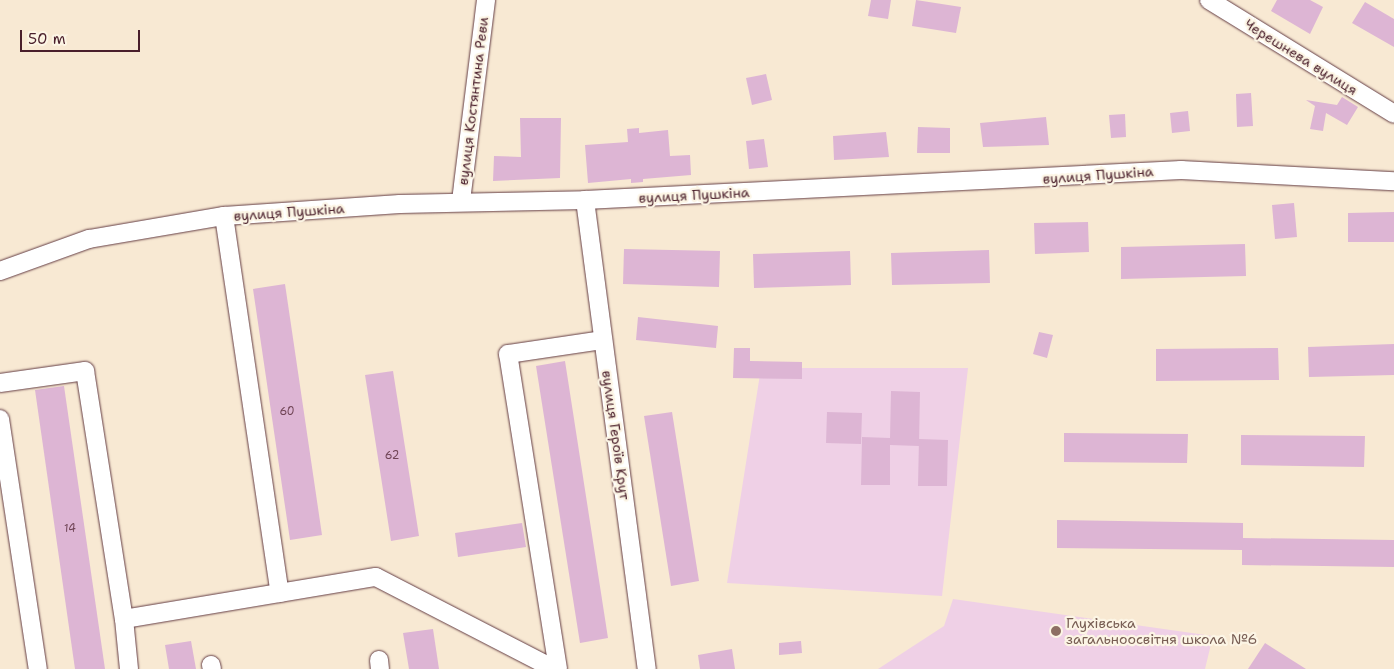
<!DOCTYPE html>
<meta charset="utf-8">
<style>
body{margin:0}
#map{position:relative;width:1394px;height:669px;overflow:hidden;background:#f8e9d3;font-family:"Shantell Sans",sans-serif}
div>[style]{position:absolute}
.built>*{inset:0;background:#efd0e6}
.building>*{inset:0;background:#ddb5d4}
.roads{filter:drop-shadow(0 0 1px #643d44) drop-shadow(0 0 1px #643d44)}
.minor>*{height:18px;margin:-9px;padding:0 9px;transform-origin:9px;border-radius:9px;background:#fff}
.dots>*{width:14px;height:14px;translate:-50% -50%;box-sizing:border-box;border:2px solid #fcf5e5;border-radius:50%}
span{translate:-50% -50%;white-space:nowrap;text-align:center;line-height:1.15;-webkit-text-stroke:4.5px #fcf5e5;paint-order:stroke}
.number-label{font-size:11px;color:#6f4455}
.number-label span{-webkit-text-stroke-width:0}
.street-label{font-size:14px;color:#4a1f2b}
.education-label{font-size:14px;color:#785e54}
.left{translate:0 -50%;text-align:left}
.scale{position:absolute;left:20px;top:30px;width:120px;height:22px;box-sizing:border-box;border:2px solid #4a1f2b;border-top:0;padding-left:6px;font-size:15px;line-height:18px;white-space:nowrap;color:#4a1f2b;-webkit-text-stroke:4px #fcf5e5;paint-order:stroke}
</style>
<div id="map">
<div class="built">
<div style="clip-path:polygon(761px 368px,968px 368px,942px 596px,727px 583px)"></div>
<div style="clip-path:polygon(953px 599px,1213px 636px,1205px 669px,878px 669px,944px 626px)"></div>
</div>
<div class="building">
<div style="clip-path:polygon(871px 0,891px 0,888px 19px,868px 16px)"></div>
<div style="clip-path:polygon(916px 0,961px 7px,956px 33px,912px 26px)"></div>
<div style="clip-path:polygon(1277px 0,1310px 0,1323px 7px,1310px 34px,1271px 11px)"></div>
<div style="clip-path:polygon(1365px 2px,1394px 19px,1394px 47px,1352px 23px)"></div>
<div style="clip-path:polygon(766px 74px,772px 100px,752px 105px,746px 78px)"></div>
<div style="clip-path:polygon(1251px 93px,1253px 126px,1237px 127px,1236px 94px)"></div>
<div style="clip-path:polygon(1342px 97px,1358px 107px,1347px 125px,1326px 113px,1323px 131px,1310px 129px,1315px 106px,1306px 100px,1337px 105px)"></div>
<div style="clip-path:polygon(1188px 111px,1190px 131px,1172px 133px,1170px 113px)"></div>
<div style="clip-path:polygon(1125px 114px,1126px 137px,1111px 138px,1109px 115px)"></div>
<div style="clip-path:polygon(1046px 117px,1049px 145px,983px 147px,980px 123px)"></div>
<div style="clip-path:polygon(520px 118px,561px 118px,560px 178px,493px 181px,494px 156px,521px 157px)"></div>
<div style="clip-path:polygon(918px 127px,950px 128px,950px 153px,917px 153px)"></div>
<div style="clip-path:polygon(639px 128px,639px 133px,668px 130px,670px 156px,690px 155px,691px 175px,643px 179px,643px 182px,631px 183px,631px 179px,588px 183px,585px 145px,628px 142px,627px 129px)"></div>
<div style="clip-path:polygon(886px 132px,889px 157px,834px 160px,833px 136px)"></div>
<div style="clip-path:polygon(764px 139px,768px 167px,749px 169px,746px 141px)"></div>
<div style="clip-path:polygon(1294px 203px,1297px 237px,1275px 239px,1272px 205px)"></div>
<div style="clip-path:polygon(1394px 212px,1394px 242px,1348px 242px,1348px 213px)"></div>
<div style="clip-path:polygon(1088px 222px,1089px 252px,1035px 254px,1034px 223px)"></div>
<div style="clip-path:polygon(1245px 244px,1246px 276px,1121px 279px,1121px 247px)"></div>
<div style="clip-path:polygon(624px 249px,720px 251px,719px 287px,623px 284px)"></div>
<div style="clip-path:polygon(989px 250px,990px 283px,892px 285px,891px 253px)"></div>
<div style="clip-path:polygon(850px 251px,851px 285px,754px 288px,753px 254px)"></div>
<div style="clip-path:polygon(285px 284px,322px 535px,290px 540px,253px 289px)"></div>
<div style="clip-path:polygon(638px 317px,718px 326px,716px 348px,636px 340px)"></div>
<div style="clip-path:polygon(1039px 332px,1053px 335px,1047px 358px,1033px 354px)"></div>
<div style="clip-path:polygon(1394px 344px,1394px 375px,1309px 377px,1308px 347px)"></div>
<div style="clip-path:polygon(734px 348px,750px 348px,750px 361px,802px 362px,802px 379px,733px 378px)"></div>
<div style="clip-path:polygon(1278px 348px,1279px 380px,1156px 381px,1156px 349px)"></div>
<div style="clip-path:polygon(565px 361px,608px 638px,580px 643px,536px 366px)"></div>
<div style="clip-path:polygon(393px 371px,419px 536px,391px 541px,365px 375px)"></div>
<div style="clip-path:polygon(64px 386px,105px 669px,75px 669px,35px 390px)"></div>
<div style="clip-path:polygon(891px 391px,920px 392px,919px 446px,890px 445px,890px 485px,861px 485px,862px 437px,890px 438px)"></div>
<div style="clip-path:polygon(672px 412px,699px 581px,671px 586px,644px 416px)"></div>
<div style="clip-path:polygon(827px 412px,862px 413px,861px 444px,826px 443px)"></div>
<div style="clip-path:polygon(1064px 433px,1188px 434px,1187px 463px,1064px 462px)"></div>
<div style="clip-path:polygon(1241px 435px,1365px 436px,1364px 467px,1241px 465px)"></div>
<div style="clip-path:polygon(919px 439px,948px 440px,947px 486px,918px 486px)"></div>
<div style="clip-path:polygon(1057px 520px,1243px 523px,1243px 538px,1394px 540px,1394px 567px,1242px 565px,1242px 550px,1057px 548px)"></div>
<div style="clip-path:polygon(522px 523px,526px 547px,458px 557px,455px 533px)"></div>
<div style="clip-path:polygon(433px 629px,439px 669px,409px 669px,403px 633px)"></div>
<div style="clip-path:polygon(191px 641px,196px 669px,169px 669px,165px 645px)"></div>
<div style="clip-path:polygon(801px 641px,802px 653px,779px 655px,779px 643px)"></div>
<div style="clip-path:polygon(1265px 643px,1306px 669px,1248px 669px)"></div>
<div style="clip-path:polygon(732px 649px,735px 669px,700px 669px,698px 655px)"></div>
</div>
<div class="roads">
<div class="minor">
<div style="left:1209px;top:0;width:217px;rotate:31.6deg"></div>
<div style="left:585px;top:200px;width:473px;rotate:82.5deg"></div>
<div style="left:461px;top:201px;width:203px;rotate:-82.9deg"></div>
<div style="left:224px;top:216px;width:381px;rotate:81.6deg"></div>
<div style="left:0;top:271px;width:95px;rotate:-19.8deg"></div>
<div style="left:89px;top:239px;width:137px;rotate:-9.7deg"></div>
<div style="left:224px;top:216px;width:176px;rotate:-3.9deg"></div>
<div style="left:400px;top:204px;width:185px;rotate:-1.2deg"></div>
<div style="left:585px;top:200px;width:597px;rotate:-2.88deg"></div>
<div style="left:1181px;top:170px;width:213px;rotate:3deg"></div>
<div style="left:0;top:383px;width:86px;rotate:-8deg"></div>
<div style="left:85px;top:371px;width:251px;rotate:81.1deg"></div>
<div style="left:0;top:419px;width:253px;rotate:81.4deg"></div>
<div style="left:379px;top:660px;width:9px;rotate:84deg"></div>
<div style="left:211px;top:665px;width:4px;rotate:76deg"></div>
<div style="left:129px;top:669px;width:50px;rotate:-95.7deg"></div>
<div style="left:124px;top:619px;width:255px;rotate:-9.5deg"></div>
<div style="left:376px;top:577px;width:200px;rotate:27.3deg"></div>
<div style="left:558px;top:669px;width:319px;rotate:-99deg"></div>
<div style="left:508px;top:354px;width:96px;rotate:-8.4deg"></div>
</div>
</div>
<div class="dots">
<div style="left:1056px;top:631px;background:#8d6e63"></div>
</div>
<div class="number-label">
<span style="left:287px;top:412px">60</span>
<span style="left:392px;top:456px">62</span>
<span style="left:70px;top:529px">14</span>
</div>
<div class="street-label">
<span style="left:1301px;top:57px;rotate:32deg">Черешнева вулиця</span>
<span style="left:473px;top:101px;rotate:-83deg">вулиця Костянтина Реви</span>
<span style="left:1098px;top:175px;rotate:-4deg">вулиця Пушкіна</span>
<span style="left:694px;top:195px;rotate:-3deg">вулиця Пушкіна</span>
<span style="left:289px;top:212px;rotate:-4deg">вулиця Пушкіна</span>
<span style="left:616px;top:435px;rotate:82deg">вулиця Героїв Крут</span>
</div>
<div class="education-label">
<span class="left" style="left:1066px;top:631px">Глухівська<br>загальноосвітня школа №6</span>
</div>
<div class="scale">50 m</div>
</div>
